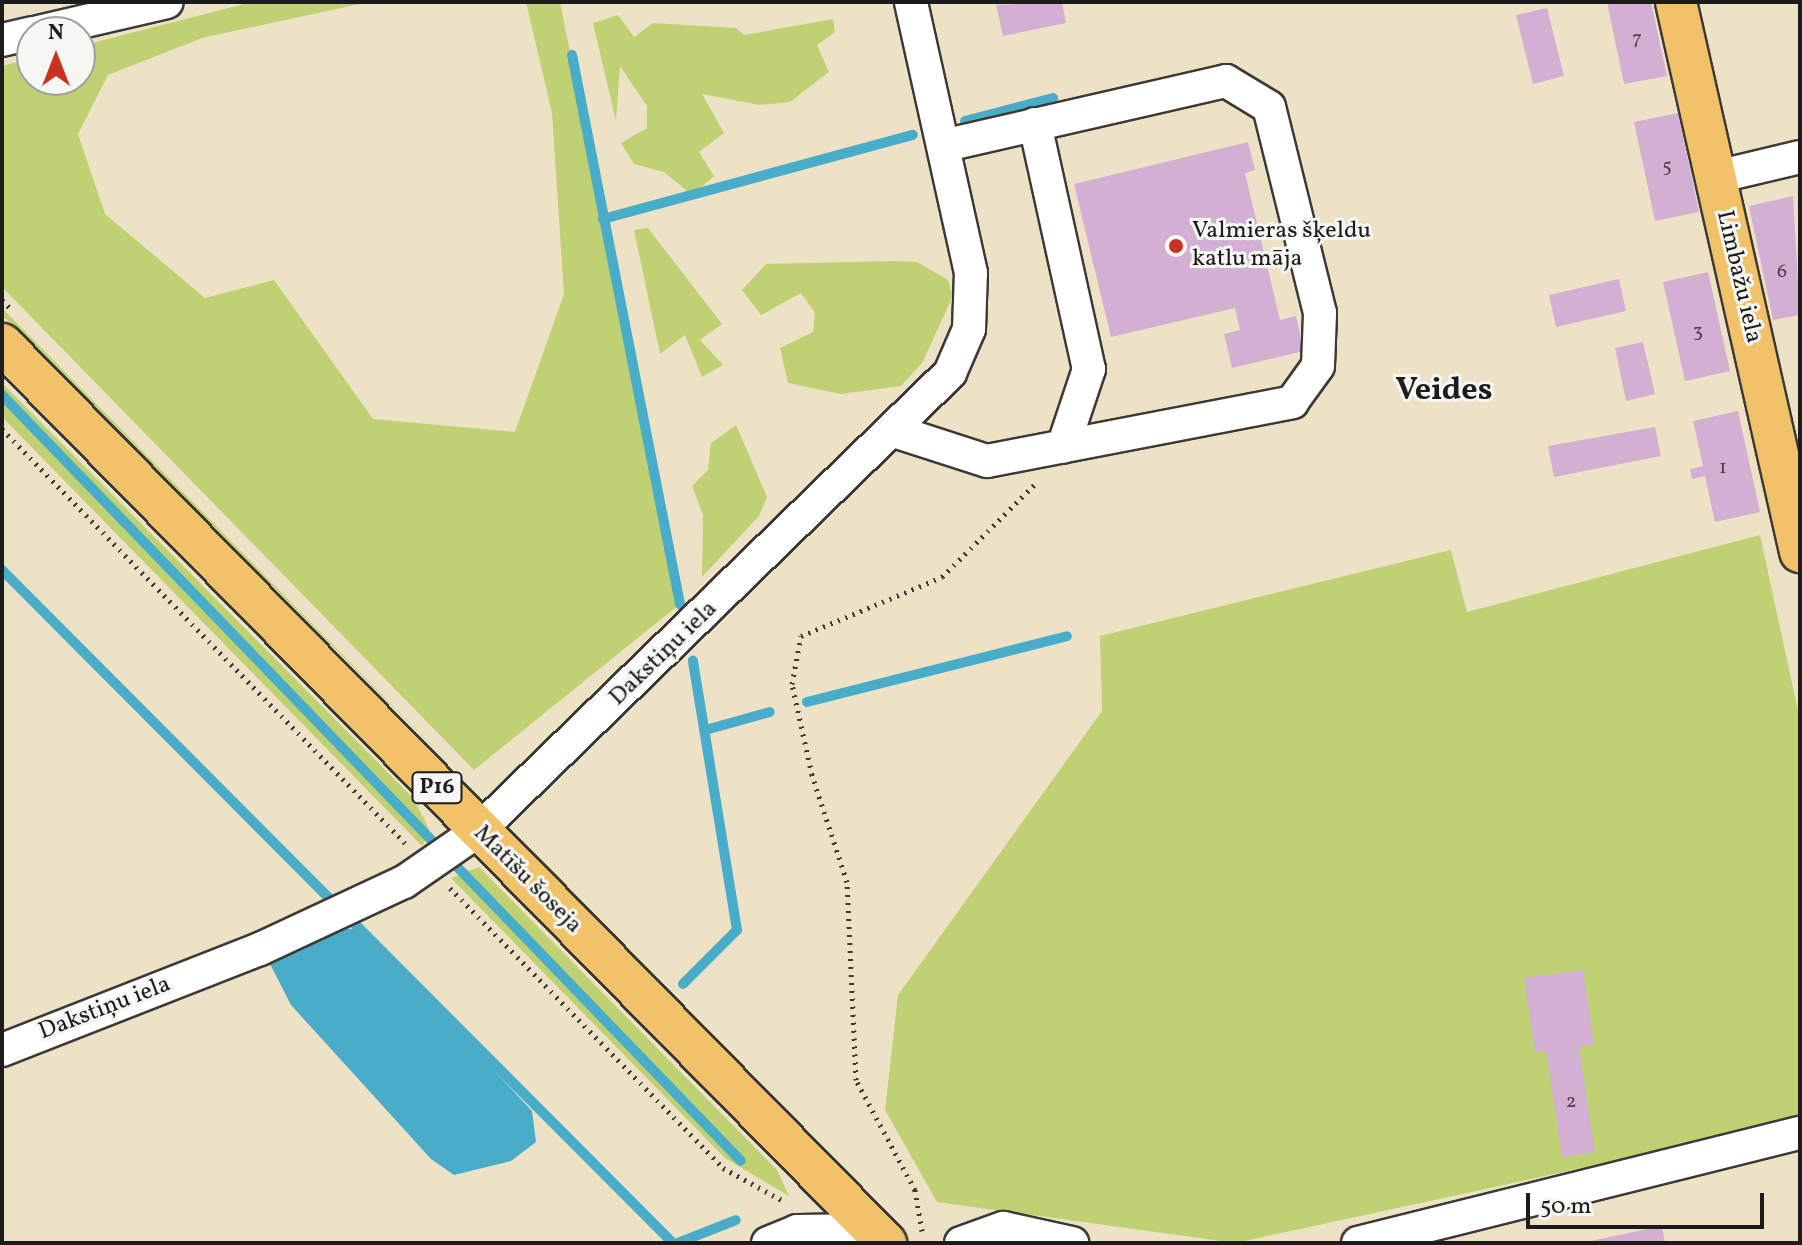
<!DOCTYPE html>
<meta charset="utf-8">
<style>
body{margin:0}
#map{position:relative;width:1802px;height:1245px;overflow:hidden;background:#eee2c6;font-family:Vollkorn,serif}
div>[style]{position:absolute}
.green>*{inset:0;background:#c0d174}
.water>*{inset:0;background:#49acc8}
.stream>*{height:10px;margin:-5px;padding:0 5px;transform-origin:5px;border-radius:5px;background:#49acc8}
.building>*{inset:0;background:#d3b0d3}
.path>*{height:5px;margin-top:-2.5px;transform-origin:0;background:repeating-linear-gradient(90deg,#3c3a36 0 2px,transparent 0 8px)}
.roads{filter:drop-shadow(2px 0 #3c3a36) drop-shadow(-2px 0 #3c3a36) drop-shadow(0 2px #3c3a36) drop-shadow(0 -2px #3c3a36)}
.minor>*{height:32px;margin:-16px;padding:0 16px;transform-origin:16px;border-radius:16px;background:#fff}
.major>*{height:40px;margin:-20px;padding:0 20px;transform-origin:20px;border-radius:20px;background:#f2c26a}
.dots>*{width:22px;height:22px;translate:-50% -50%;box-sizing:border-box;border:4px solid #f6f6f2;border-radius:50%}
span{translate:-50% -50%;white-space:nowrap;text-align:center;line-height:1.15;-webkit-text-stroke:6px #f6f6f2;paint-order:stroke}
.number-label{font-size:20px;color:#4a414a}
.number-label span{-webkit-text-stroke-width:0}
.shield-label span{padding:2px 6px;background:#f6f6f2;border:2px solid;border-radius:6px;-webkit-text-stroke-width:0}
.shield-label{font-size:22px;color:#1c1c1c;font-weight:700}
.poi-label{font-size:24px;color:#1c1c1c}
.left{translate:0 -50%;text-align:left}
.street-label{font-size:24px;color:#1c1c1c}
.district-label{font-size:32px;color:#1c1c1c;font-weight:700}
.frame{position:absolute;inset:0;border:4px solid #1c1c1c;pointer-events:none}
.north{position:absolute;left:16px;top:16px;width:80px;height:80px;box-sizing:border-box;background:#f6f6f2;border:2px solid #9f9f9c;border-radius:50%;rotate:0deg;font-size:22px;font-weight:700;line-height:32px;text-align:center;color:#1c1c1c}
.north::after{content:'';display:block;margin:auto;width:28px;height:36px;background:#c8321e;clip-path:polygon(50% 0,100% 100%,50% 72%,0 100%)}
.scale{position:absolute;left:1526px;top:1193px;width:238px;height:36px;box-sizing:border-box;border:4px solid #1c1c1c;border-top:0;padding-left:10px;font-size:24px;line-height:28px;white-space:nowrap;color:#1c1c1c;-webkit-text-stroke:6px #f6f6f2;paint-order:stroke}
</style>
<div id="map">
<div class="green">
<i style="clip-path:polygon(252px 2px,369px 2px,202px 38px,108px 75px,78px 134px,105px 214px,205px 298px,274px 280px,373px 419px,515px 432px,564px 294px,552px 113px,526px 2px,560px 2px,680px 604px,474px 770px,2px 287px,2px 66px,32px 58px,32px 80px,80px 80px,80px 46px)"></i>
<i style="clip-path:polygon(618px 15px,634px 37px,653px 23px,736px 28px,744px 35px,833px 19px,835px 32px,817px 45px,829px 72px,790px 102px,760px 105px,702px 94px,724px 133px,699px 152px,714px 176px,692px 195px,664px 172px,634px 164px,621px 143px,647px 128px,647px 106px,620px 66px,616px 121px,593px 23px)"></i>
<i style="clip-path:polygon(648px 228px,722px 324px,700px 340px,723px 365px,702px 377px,685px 335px,660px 354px,634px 230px)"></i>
<i style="clip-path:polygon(893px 261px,917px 262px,948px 280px,953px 296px,922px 363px,901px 386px,841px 394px,788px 383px,780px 348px,813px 332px,815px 313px,801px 293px,761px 315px,742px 290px,766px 264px)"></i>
<i style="clip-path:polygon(2px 308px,454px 768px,2px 315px)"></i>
<i style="clip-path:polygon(2px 383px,414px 799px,430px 831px,422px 846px,2px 417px)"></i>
<i style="clip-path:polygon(736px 425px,767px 497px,759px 516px,702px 577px,703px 515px,692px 486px,708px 470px,711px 443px)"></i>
<i style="clip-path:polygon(1760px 535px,1800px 720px,1800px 1121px,1235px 1243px,937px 1202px,885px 1110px,898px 995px,1102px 711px,1100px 636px,1451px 550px,1467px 612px)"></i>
<i style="clip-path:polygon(520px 837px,889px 1215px,885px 1219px)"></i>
<i style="clip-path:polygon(479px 867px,777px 1170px,789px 1196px,725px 1158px,451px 878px)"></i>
</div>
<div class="water">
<i style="clip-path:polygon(312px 928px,362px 929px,532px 1111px,536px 1142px,511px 1161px,454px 1175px,431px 1159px,291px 1005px,269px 962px)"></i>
</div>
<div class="stream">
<i style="left:572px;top:55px;width:560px;rotate:78.87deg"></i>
<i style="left:965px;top:121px;width:91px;rotate:-14.6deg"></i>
<i style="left:603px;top:219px;width:321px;rotate:-15.2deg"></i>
<i style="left:2px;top:395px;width:1064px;rotate:46.03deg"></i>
<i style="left:2px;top:570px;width:950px;rotate:45.09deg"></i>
<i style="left:807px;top:702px;width:268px;rotate:-14.2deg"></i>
<i style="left:709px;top:729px;width:63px;rotate:-15.6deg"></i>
<i style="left:683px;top:984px;width:76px;rotate:-45deg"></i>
<i style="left:737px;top:930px;width:273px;rotate:-99.3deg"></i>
<i style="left:678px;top:1243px;width:62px;rotate:-21.6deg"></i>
</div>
<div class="building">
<i style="clip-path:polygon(1062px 2px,1066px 23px,1003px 36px,996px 5px)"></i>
<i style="clip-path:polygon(1607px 2px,1651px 2px,1667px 76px,1624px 84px)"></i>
<i style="clip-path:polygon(1547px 8px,1564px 76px,1533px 84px,1516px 15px)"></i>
<i style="clip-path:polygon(1678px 113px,1699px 212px,1655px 221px,1634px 122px)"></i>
<i style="clip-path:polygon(1248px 142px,1255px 170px,1245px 173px,1280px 320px,1296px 316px,1304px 351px,1232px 368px,1224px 334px,1240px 330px,1235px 308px,1111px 337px,1074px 184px)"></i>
<i style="clip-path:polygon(1793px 196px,1800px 315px,1773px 320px,1749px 206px)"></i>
<i style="clip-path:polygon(1708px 272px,1730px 371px,1685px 381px,1663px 282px)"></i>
<i style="clip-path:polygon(1619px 279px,1626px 311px,1556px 327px,1549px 295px)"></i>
<i style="clip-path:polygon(1643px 342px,1655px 394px,1626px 401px,1615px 348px)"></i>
<i style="clip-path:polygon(1738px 411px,1760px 512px,1715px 522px,1705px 476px,1692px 479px,1690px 469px,1703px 466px,1693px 421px)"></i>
<i style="clip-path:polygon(1655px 427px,1661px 456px,1554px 477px,1548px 446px)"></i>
<i style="clip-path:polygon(1583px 970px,1594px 1044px,1579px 1047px,1595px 1152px,1562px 1157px,1546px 1051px,1535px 1053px,1524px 978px)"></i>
<i style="clip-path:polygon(1662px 1226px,1665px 1243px,1586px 1243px,1586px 1242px)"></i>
</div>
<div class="path">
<i style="left:2px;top:300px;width:14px;rotate:45deg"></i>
<i style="left:2px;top:429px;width:579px;rotate:45.77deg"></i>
<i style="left:450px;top:888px;width:391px;rotate:45.7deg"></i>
<i style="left:723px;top:1168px;width:71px;rotate:28.7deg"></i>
<i style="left:922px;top:1231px;width:42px;rotate:-99.7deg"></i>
<i style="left:915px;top:1190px;width:125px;rotate:-118.2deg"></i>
<i style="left:856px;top:1080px;width:198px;rotate:-92.6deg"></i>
<i style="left:847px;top:882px;width:113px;rotate:-108.1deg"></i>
<i style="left:812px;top:775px;width:93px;rotate:-102.4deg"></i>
<i style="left:792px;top:684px;width:49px;rotate:-79.4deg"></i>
<i style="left:801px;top:636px;width:153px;rotate:-22.7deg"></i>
<i style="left:942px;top:577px;width:133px;rotate:-45deg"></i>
</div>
<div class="roads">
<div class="minor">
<i style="left:38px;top:32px;width:132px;rotate:-13.1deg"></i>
<i style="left:2px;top:40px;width:31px;rotate:-13deg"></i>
<i style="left:1035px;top:124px;width:251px;rotate:77.6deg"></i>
<i style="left:1089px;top:369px;width:82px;rotate:108.4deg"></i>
<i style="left:1716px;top:177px;width:86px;rotate:-13.4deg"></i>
<i style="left:894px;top:431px;width:98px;rotate:17.9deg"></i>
<i style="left:987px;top:461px;width:311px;rotate:-10.9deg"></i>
<i style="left:1292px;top:402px;width:44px;rotate:-54.2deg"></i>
<i style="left:1318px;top:366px;width:53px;rotate:-87.8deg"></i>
<i style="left:1320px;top:313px;width:212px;rotate:-103.9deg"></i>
<i style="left:1269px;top:107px;width:50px;rotate:-148.8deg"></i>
<i style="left:1226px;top:81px;width:290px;rotate:167.1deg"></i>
<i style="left:2px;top:1050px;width:277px;rotate:-21.4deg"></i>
<i style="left:260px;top:949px;width:159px;rotate:-25deg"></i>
<i style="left:404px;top:882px;width:90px;rotate:-34.6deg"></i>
<i style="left:478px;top:831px;width:658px;rotate:-44.14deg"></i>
<i style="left:950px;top:373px;width:48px;rotate:-66.6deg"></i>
<i style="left:969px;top:329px;width:56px;rotate:-88deg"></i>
<i style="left:971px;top:273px;width:278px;rotate:-102.5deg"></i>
<i style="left:768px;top:1243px;width:31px;rotate:-22deg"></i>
<i style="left:797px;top:1231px;width:76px;rotate:-0.8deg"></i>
<i style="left:961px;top:1243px;width:45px;rotate:-19.7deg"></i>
<i style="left:1003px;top:1228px;width:71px;rotate:12.3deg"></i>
<i style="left:1358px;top:1243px;width:455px;rotate:-14deg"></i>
</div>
<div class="major">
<i style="left:1676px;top:2px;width:564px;rotate:77.29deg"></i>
<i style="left:2px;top:344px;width:1261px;rotate:45.48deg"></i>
</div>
</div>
<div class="dots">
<i style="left:1176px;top:246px;background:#c8321e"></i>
</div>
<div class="number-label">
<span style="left:1637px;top:39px">7</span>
<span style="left:1667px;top:167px">5</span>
<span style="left:1782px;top:272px">6</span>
<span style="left:1698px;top:332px">3</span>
<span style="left:1723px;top:468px">1</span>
<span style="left:1571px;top:1102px">2</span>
</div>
<div class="shield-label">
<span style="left:437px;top:788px">P16</span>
</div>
<div class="poi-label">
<span class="left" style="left:1192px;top:246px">Valmieras šķeldu<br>katlu māja</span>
</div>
<div class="street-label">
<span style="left:1738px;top:277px;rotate:77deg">Limbažu iela</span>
<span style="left:664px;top:654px;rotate:-44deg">Dakstiņu iela</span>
<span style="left:527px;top:880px;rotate:45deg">Matīšu šoseja</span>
<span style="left:105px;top:1009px;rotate:-21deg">Dakstiņu iela</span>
</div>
<div class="district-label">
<span style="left:1444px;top:391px">Veides</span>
</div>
<div class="frame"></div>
<div class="north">N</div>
<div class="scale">50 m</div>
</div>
